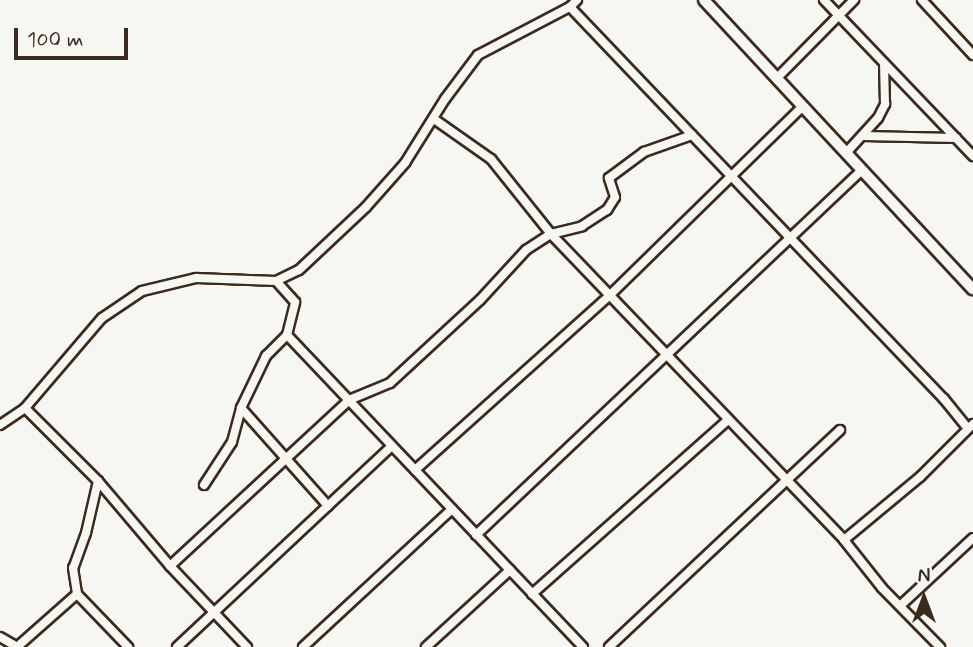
<!DOCTYPE html>
<style>
body{margin:0}
#map{position:relative;width:973px;height:647px;overflow:hidden;background:#f6f6f2;font-family:Mynerve,sans-serif}
div>[style]{position:absolute}
.roads{filter:drop-shadow(2px 0 #3b2a1e) drop-shadow(-2px 0 #3b2a1e) drop-shadow(0 2px #3b2a1e) drop-shadow(0 -2px #3b2a1e)}
.minor>*{height:8px;margin:-4px;padding:0 4px;transform-origin:4px;border-radius:4px;background:#f6f6f2}
.tertiary>*{height:10px;margin:-5px;padding:0 5px;transform-origin:5px;border-radius:5px;background:#f6f6f2}
span{translate:-50% -50%;white-space:nowrap;text-align:center;line-height:1.15;-webkit-text-stroke:5px #f6f6f2;paint-order:stroke}
.north{position:absolute;left:889px;top:563px;width:70px;height:70px;-webkit-text-stroke:5px #f6f6f2;paint-order:stroke;rotate:0deg;font-size:19px;font-weight:700;line-height:28px;text-align:center;color:#3b2a1e}
.north::after{content:'';display:block;margin:auto;width:24px;height:32px;background:#3b2a1e;clip-path:polygon(50% 0,100% 100%,50% 72%,0 100%)}
.scale{position:absolute;left:14px;top:28px;width:114px;height:32px;box-sizing:border-box;border:4px solid #3b2a1e;border-top:0;padding-left:9px;font-size:21px;line-height:24px;white-space:nowrap;color:#3b2a1e;-webkit-text-stroke:5px #f6f6f2;paint-order:stroke}
</style>
<div id="map">
<div class="roads">
<div class="minor">
<i style="left:824px;top:0;width:216px;rotate:46.3deg"></i>
<i style="left:922px;top:0;width:75px;rotate:47.2deg"></i>
<i style="left:570px;top:7px;width:542px;rotate:46.35deg"></i>
<i style="left:944px;top:399px;width:38px;rotate:51deg"></i>
<i style="left:777px;top:78px;width:110px;rotate:-45.4deg"></i>
<i style="left:434px;top:119px;width:70px;rotate:35.1deg"></i>
<i style="left:491px;top:159px;width:96px;rotate:51.3deg"></i>
<i style="left:551px;top:234px;width:424px;rotate:46.2deg"></i>
<i style="left:844px;top:540px;width:61px;rotate:51.6deg"></i>
<i style="left:882px;top:588px;width:83px;rotate:45.5deg"></i>
<i style="left:864px;top:136px;width:92px;rotate:1.2deg"></i>
<i style="left:846px;top:153px;width:47px;rotate:-47.6deg"></i>
<i style="left:878px;top:118px;width:16px;rotate:-63deg"></i>
<i style="left:885px;top:104px;width:40px;rotate:-91.4deg"></i>
<i style="left:287px;top:335px;width:430px;rotate:46.5deg"></i>
<i style="left:25px;top:408px;width:103px;rotate:45deg"></i>
<i style="left:98px;top:481px;width:111px;rotate:49.7deg"></i>
<i style="left:170px;top:566px;width:112px;rotate:46.5deg"></i>
<i style="left:241px;top:408px;width:131px;rotate:48.4deg"></i>
<i style="left:0;top:425px;width:30px;rotate:-34deg"></i>
<i style="left:25px;top:408px;width:118px;rotate:-49.5deg"></i>
<i style="left:102px;top:318px;width:48px;rotate:-34deg"></i>
<i style="left:142px;top:291px;width:56px;rotate:-13.5deg"></i>
<i style="left:196px;top:278px;width:80px;rotate:2.1deg"></i>
<i style="left:276px;top:281px;width:25px;rotate:-26deg"></i>
<i style="left:299px;top:270px;width:92px;rotate:-43.2deg"></i>
<i style="left:366px;top:207px;width:59px;rotate:-48.4deg"></i>
<i style="left:405px;top:163px;width:75px;rotate:-58deg"></i>
<i style="left:445px;top:99px;width:55px;rotate:-53.1deg"></i>
<i style="left:478px;top:55px;width:104px;rotate:-27.6deg"></i>
<i style="left:570px;top:7px;width:10px;rotate:-45deg"></i>
<i style="left:415px;top:470px;width:263px;rotate:-41.9deg"></i>
<i style="left:611px;top:294px;width:269px;rotate:-44.4deg"></i>
<i style="left:98px;top:481px;width:53px;rotate:103deg"></i>
<i style="left:86px;top:533px;width:37px;rotate:110deg"></i>
<i style="left:73px;top:568px;width:26px;rotate:81deg"></i>
<i style="left:77px;top:594px;width:74px;rotate:46.1deg"></i>
<i style="left:204px;top:485px;width:51px;rotate:-56.9deg"></i>
<i style="left:232px;top:442px;width:35px;rotate:-75deg"></i>
<i style="left:241px;top:408px;width:58px;rotate:-64.3deg"></i>
<i style="left:266px;top:356px;width:30px;rotate:-45deg"></i>
<i style="left:287px;top:335px;width:34px;rotate:-76deg"></i>
<i style="left:295px;top:302px;width:28px;rotate:-132deg"></i>
<i style="left:476px;top:535px;width:531px;rotate:-43.4deg"></i>
<i style="left:844px;top:540px;width:99px;rotate:-39.7deg"></i>
<i style="left:920px;top:477px;width:75px;rotate:-45deg"></i>
<i style="left:170px;top:566px;width:244px;rotate:-42.8deg"></i>
<i style="left:349px;top:400px;width:44px;rotate:-22.5deg"></i>
<i style="left:390px;top:383px;width:122px;rotate:-42.7deg"></i>
<i style="left:480px;top:300px;width:68px;rotate:-47.4deg"></i>
<i style="left:526px;top:250px;width:30px;rotate:-33deg"></i>
<i style="left:551px;top:234px;width:32px;rotate:-14deg"></i>
<i style="left:582px;top:226px;width:30px;rotate:-33deg"></i>
<i style="left:607px;top:210px;width:15px;rotate:-58deg"></i>
<i style="left:615px;top:197px;width:20px;rotate:-108deg"></i>
<i style="left:609px;top:178px;width:44px;rotate:-36.6deg"></i>
<i style="left:644px;top:152px;width:51px;rotate:-19.5deg"></i>
<i style="left:532px;top:594px;width:262px;rotate:-41.6deg"></i>
<i style="left:901px;top:605px;width:98px;rotate:-42.9deg"></i>
<i style="left:0;top:637px;width:20px;rotate:30deg"></i>
<i style="left:17px;top:647px;width:80px;rotate:-41.5deg"></i>
<i style="left:177px;top:647px;width:294px;rotate:-43.1deg"></i>
<i style="left:303px;top:647px;width:203px;rotate:-42.8deg"></i>
<i style="left:426px;top:647px;width:114px;rotate:-42.5deg"></i>
<i style="left:609px;top:647px;width:317px;rotate:-43.2deg"></i>
</div>
<div class="tertiary">
<i style="left:704px;top:0;width:395px;rotate:47.1deg"></i>
</div>
</div>
<div class="north">N</div>
<div class="scale">100 m</div>
</div>
